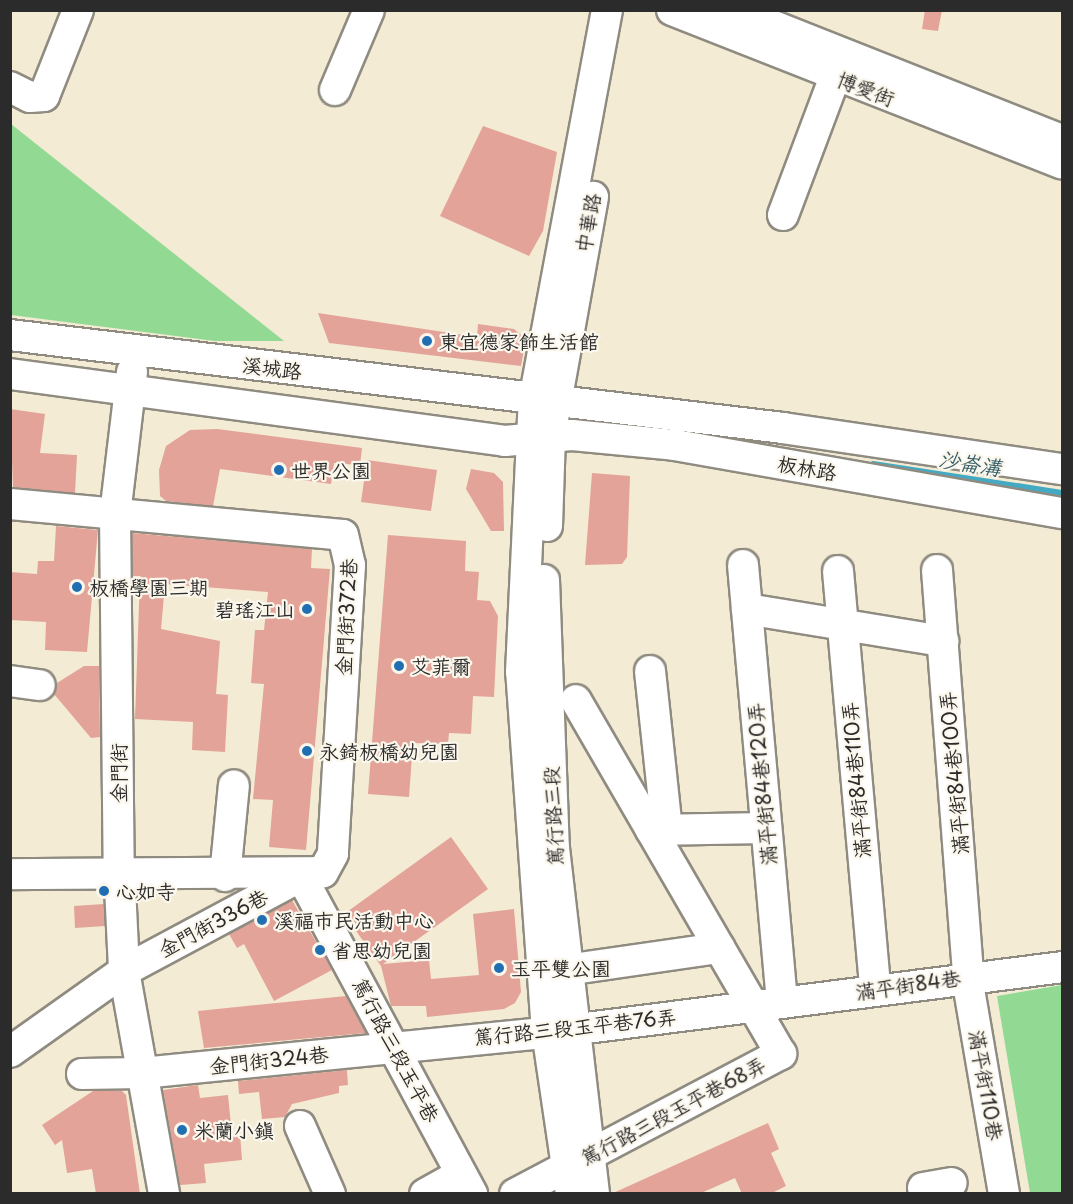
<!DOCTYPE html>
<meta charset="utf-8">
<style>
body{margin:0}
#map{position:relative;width:1073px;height:1204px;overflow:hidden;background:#f3ebd4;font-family:"Playpen Sans","LXGW WenKai TC",sans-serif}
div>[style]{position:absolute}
.green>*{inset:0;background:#92d993}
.stream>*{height:6px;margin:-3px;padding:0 3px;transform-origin:3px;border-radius:3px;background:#44aac4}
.building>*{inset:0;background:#e3a399}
.roads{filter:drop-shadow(2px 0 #8f8b80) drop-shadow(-2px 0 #8f8b80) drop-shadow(0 2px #8f8b80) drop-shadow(0 -2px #8f8b80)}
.minor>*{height:30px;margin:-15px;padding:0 15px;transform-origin:15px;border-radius:15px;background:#fff}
.dots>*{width:16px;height:16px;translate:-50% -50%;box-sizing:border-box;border:3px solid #fbf7ec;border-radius:50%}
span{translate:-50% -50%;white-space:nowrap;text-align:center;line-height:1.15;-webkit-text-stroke:4.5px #fbf7ec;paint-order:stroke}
.street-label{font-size:20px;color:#2b2b2b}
.poi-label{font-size:20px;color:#2b2b2b}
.left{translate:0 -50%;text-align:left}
.right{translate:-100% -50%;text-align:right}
.water-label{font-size:21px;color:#355e68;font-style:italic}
.frame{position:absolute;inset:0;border:12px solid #2b2b2b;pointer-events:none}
</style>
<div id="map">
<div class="green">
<i style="clip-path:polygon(11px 124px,284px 341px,215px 341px,11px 315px)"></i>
<i style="clip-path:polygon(1062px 985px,1062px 1193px,1030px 1193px,997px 996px)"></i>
</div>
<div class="stream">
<i style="left:873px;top:464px;width:191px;rotate:8.7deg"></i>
</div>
<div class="building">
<i style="clip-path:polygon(925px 10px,942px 10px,938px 31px,922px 29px)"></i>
<i style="clip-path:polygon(483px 126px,557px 152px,543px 231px,529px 256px,440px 216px)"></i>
<i style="clip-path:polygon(318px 313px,477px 337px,478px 324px,514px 329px,526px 339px,521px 366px,329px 343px)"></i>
<i style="clip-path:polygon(10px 409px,45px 414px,40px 453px,77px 455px,75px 493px,13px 487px)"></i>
<i style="clip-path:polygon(217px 429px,362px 448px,360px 465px,334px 463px,331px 484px,220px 469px,213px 506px,166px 501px,160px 496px,159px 470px,166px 446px,190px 430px)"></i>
<i style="clip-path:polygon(367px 460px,437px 470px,431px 511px,361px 502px)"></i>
<i style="clip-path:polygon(471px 469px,494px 473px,503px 482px,504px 531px,491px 531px,466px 489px)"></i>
<i style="clip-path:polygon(592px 473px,630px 476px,627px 557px,622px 564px,585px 565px)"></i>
<i style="clip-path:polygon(56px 526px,98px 530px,87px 652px,45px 650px,46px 622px,10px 620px,10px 572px,37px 574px,38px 561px,54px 561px)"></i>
<i style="clip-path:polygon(132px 533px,312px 549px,311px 568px,330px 569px,306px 850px,269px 847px,273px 800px,253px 799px,264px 684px,251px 683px,255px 630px,264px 630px,268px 592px,165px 584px,161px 629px,220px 641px,216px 694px,228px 695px,225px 752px,192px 750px,193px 722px,135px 719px,140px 576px,133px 576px)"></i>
<i style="clip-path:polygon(388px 535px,466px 541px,465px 571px,479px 572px,477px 600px,490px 601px,498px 616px,494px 697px,473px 696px,471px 734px,449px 733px,448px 744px,413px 743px,409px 797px,368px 794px)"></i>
<i style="clip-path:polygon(84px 666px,99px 666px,100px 737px,91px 738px,54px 694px,57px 683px)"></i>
<i style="clip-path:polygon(451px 837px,488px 889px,383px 964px,429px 960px,431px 979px,479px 975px,473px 914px,514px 909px,521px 992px,515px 1003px,504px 1009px,427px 1017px,426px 1006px,391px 1006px,381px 966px,344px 914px)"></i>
<i style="clip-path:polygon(292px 900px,332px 970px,274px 1001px,244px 944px,237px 948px,229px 934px)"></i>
<i style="clip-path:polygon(104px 904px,105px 926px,75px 928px,74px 906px)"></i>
<i style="clip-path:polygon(346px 996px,366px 1033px,204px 1048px,198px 1011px)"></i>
<i style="clip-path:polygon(347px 1070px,348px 1085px,339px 1086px,339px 1093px,292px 1104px,285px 1117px,262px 1119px,259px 1092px,239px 1094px,238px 1081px)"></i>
<i style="clip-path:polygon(198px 1085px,200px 1098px,228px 1095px,232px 1135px,240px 1134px,242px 1160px,204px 1164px,206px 1183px,180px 1185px,163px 1090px)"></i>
<i style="clip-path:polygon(93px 1091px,122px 1091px,126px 1095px,140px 1194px,96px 1194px,92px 1169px,67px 1173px,62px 1140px,55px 1145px,42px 1125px)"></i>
<i style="clip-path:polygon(768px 1123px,779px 1149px,771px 1153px,786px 1186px,770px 1194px,742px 1194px,735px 1178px,699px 1194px,611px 1194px)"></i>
</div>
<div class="roads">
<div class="minor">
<i style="left:672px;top:10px;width:419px;rotate:21.5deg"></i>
<i style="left:733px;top:10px;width:354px;rotate:21.6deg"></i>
<i style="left:10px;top:87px;width:22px;rotate:27deg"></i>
<i style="left:30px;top:97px;width:14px;rotate:-4deg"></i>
<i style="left:44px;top:96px;width:92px;rotate:-68.4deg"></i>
<i style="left:335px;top:90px;width:87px;rotate:-67deg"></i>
<i style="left:783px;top:215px;width:147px;rotate:-69.4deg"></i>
<i style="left:10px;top:335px;width:779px;rotate:6.86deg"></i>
<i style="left:783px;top:428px;width:282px;rotate:8.4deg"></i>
<i style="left:132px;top:372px;width:143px;rotate:96.8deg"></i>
<i style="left:115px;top:514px;width:353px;rotate:89.4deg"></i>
<i style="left:119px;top:867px;width:104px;rotate:87.2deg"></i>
<i style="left:124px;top:971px;width:227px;rotate:79.8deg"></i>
<i style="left:10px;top:374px;width:500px;rotate:7.7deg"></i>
<i style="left:505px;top:441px;width:67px;rotate:-5.1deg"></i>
<i style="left:572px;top:435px;width:103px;rotate:5.5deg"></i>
<i style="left:675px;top:445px;width:393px;rotate:10deg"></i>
<i style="left:10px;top:504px;width:334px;rotate:5.3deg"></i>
<i style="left:343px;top:535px;width:31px;rotate:77deg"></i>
<i style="left:350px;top:565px;width:289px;rotate:93.4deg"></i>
<i style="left:333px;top:854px;width:21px;rotate:119deg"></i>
<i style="left:323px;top:872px;width:313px;rotate:179.6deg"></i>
<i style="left:547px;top:526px;width:90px;rotate:-88.1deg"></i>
<i style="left:550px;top:436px;width:243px;rotate:-79.8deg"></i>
<i style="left:743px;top:565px;width:439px;rotate:84.9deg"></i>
<i style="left:937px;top:570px;width:420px;rotate:85.6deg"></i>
<i style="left:969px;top:989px;width:208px;rotate:80.3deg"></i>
<i style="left:838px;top:571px;width:420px;rotate:84.9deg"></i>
<i style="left:544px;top:580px;width:268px;rotate:87.9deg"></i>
<i style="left:554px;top:848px;width:348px;rotate:83.4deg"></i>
<i style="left:747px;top:609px;width:199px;rotate:9.3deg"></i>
<i style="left:650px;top:671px;width:160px;rotate:83.9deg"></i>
<i style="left:10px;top:681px;width:30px;rotate:8deg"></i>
<i style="left:651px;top:830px;width:115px;rotate:-1deg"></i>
<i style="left:225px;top:876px;width:91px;rotate:-84.4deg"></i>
<i style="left:566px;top:970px;width:155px;rotate:-8.2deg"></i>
<i style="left:10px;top:1052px;width:140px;rotate:-35.4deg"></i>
<i style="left:124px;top:971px;width:201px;rotate:-28.2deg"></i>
<i style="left:301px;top:876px;width:361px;rotate:61.7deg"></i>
<i style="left:82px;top:1074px;width:60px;rotate:-1deg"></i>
<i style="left:142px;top:1073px;width:431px;rotate:-5.7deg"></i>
<i style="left:571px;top:1030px;width:495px;rotate:-7.3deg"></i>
<i style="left:300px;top:1126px;width:74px;rotate:66.2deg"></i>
<i style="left:923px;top:1188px;width:29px;rotate:-10deg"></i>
<i style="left:425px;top:1194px;width:41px;rotate:-29.1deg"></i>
<i style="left:515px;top:1194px;width:301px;rotate:-27.8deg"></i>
<i style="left:781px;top:1054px;width:409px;rotate:-120.1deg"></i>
<i style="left:571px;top:1194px;width:164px;rotate:-98.4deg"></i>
<i style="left:547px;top:1032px;width:361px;rotate:-94.1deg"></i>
<i style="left:521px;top:672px;width:272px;rotate:-87.3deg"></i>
<i style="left:534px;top:400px;width:397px;rotate:-79.4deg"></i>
</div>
</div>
<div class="dots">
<i style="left:427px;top:341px;background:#1f6fb2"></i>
<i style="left:279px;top:470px;background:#1f6fb2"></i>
<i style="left:77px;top:587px;background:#1f6fb2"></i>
<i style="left:307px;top:609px;background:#1f6fb2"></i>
<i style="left:399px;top:666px;background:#1f6fb2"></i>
<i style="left:307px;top:751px;background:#1f6fb2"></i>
<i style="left:104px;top:891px;background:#1f6fb2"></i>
<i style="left:262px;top:920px;background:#1f6fb2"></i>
<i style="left:320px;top:950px;background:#1f6fb2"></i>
<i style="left:499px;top:968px;background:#1f6fb2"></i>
<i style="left:182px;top:1130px;background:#1f6fb2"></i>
</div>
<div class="street-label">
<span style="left:866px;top:89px;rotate:21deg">博愛街</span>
<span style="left:588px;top:223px;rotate:-80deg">中華路</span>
<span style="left:272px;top:368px;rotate:7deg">溪城路</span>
<span style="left:807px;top:468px;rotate:10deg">板林路</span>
<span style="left:346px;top:617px;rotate:-87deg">金門街372巷</span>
<span style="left:118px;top:773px;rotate:-90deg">金門街</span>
<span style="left:954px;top:773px;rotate:-95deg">滿平街84巷100弄</span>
<span style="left:856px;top:780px;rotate:-95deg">滿平街84巷110弄</span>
<span style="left:762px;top:784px;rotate:-95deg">滿平街84巷120弄</span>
<span style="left:553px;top:816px;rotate:-93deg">篤行路三段</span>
<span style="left:213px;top:923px;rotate:-28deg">金門街336巷</span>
<span style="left:908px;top:985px;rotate:-8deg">滿平街84巷</span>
<span style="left:575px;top:1027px;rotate:-6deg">篤行路三段玉平巷76弄</span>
<span style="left:396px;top:1050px;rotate:62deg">篤行路三段玉平巷</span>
<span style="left:269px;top:1060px;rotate:-6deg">金門街324巷</span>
<span style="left:986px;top:1085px;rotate:80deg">滿平街110巷</span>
<span style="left:673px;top:1111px;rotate:-28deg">篤行路三段玉平巷68弄</span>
</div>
<div class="poi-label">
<span class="left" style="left:439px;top:341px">東宜德家飾生活館</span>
<span class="left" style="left:291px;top:470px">世界公園</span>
<span class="left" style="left:89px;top:587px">板橋學園三期</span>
<span class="right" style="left:295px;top:609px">碧瑤江山</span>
<span class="left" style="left:411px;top:666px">艾菲爾</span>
<span class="left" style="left:319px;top:751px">永錡板橋幼兒園</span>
<span class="left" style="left:116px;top:891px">心如寺</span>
<span class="left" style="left:274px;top:920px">溪福市民活動中心</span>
<span class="left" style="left:332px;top:950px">省思幼兒園</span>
<span class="left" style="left:511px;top:968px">玉平雙公園</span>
<span class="left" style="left:194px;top:1130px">米蘭小鎮</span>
</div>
<div class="water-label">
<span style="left:970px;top:462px;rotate:9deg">沙崙溝</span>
</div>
<div class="frame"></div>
</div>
